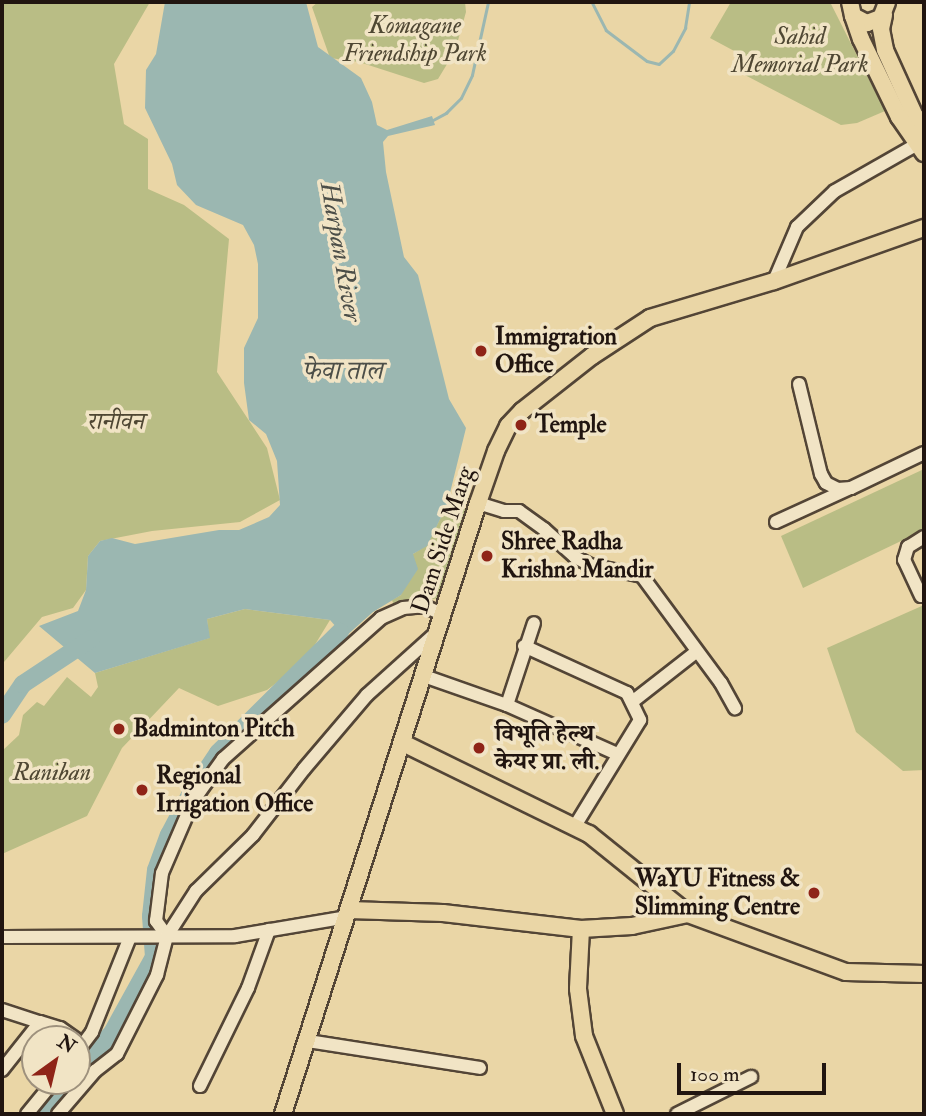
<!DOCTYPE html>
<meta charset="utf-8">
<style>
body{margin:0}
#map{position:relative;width:926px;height:1116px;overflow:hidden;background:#ead6a6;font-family:"IM FELL Double Pica","Noto Serif Devanagari",serif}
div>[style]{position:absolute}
.green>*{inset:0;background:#b9bd85}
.water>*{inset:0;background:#9bb7b1}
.stream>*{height:2.5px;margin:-1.25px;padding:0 1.25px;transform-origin:1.25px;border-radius:1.25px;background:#9bb7b1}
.river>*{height:18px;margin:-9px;padding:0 9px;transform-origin:9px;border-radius:9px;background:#9bb7b1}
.roads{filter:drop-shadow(2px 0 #534536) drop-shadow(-2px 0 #534536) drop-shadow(0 2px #534536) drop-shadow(0 -2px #534536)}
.minor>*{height:12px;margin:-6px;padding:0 6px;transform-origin:6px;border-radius:6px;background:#f1e4c5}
.major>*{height:16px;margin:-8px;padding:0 8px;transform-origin:8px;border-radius:8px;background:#ead6a6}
.dots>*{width:19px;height:19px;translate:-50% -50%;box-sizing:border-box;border:4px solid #f1e4c5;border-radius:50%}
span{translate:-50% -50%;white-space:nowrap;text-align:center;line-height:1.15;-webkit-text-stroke:7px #f1e4c5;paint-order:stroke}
.park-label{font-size:24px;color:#4f4733;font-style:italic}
.poi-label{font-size:24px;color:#211510;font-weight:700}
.left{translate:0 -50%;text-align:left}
.right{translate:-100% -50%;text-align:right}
.street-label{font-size:24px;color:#211510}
.water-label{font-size:26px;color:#4c4e48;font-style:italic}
.frame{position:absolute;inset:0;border:4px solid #211510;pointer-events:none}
.north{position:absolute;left:21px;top:1025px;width:70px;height:70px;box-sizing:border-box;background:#f1e4c5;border:2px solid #9e917d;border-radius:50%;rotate:34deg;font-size:19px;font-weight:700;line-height:28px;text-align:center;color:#211510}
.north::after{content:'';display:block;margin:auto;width:24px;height:32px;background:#8f2418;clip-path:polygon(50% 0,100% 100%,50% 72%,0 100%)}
.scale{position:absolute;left:677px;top:1063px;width:149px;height:32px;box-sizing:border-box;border:4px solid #211510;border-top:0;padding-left:9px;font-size:21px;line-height:24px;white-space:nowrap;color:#211510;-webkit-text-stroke:5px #f1e4c5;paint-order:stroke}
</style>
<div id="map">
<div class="green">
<i style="clip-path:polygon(2px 2px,150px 2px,114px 64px,124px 124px,148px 139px,148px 189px,184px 205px,229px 239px,217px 372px,267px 448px,280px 500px,240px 522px,152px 531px,100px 541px,88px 556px,86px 590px,73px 608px,42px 617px,4px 662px,2px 678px)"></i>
<i style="clip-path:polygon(318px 2px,465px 2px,466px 12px,455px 51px,438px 79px,424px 83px,359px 62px,330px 58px,312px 7px)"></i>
<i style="clip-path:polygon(731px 2px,830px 2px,885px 111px,857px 123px,841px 125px,743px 74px,751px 60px,710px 38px)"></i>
<i style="clip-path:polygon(924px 469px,924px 530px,803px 588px,781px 536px)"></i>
<i style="clip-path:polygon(447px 505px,467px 509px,438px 598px,395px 608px,392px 600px,401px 595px,413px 554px,427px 545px)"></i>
<i style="clip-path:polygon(924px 605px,924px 770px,903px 771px,856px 732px,827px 648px)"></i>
<i style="clip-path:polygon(245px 609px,330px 620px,305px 661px,267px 690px,218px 706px,179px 688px,122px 748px,87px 816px,2px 854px,2px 751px,19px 735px,23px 715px,37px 702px,44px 706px,67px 677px,91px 697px,98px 687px,95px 673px,209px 638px,207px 619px)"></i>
</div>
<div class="water">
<i style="clip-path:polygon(165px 2px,306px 2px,318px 47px,361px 78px,372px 102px,377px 125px,387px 130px,432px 116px,435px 125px,388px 136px,383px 142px,386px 172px,404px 257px,418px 275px,449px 399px,466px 428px,447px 505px,427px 546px,413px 554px,418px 569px,401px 595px,373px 612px,345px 637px,330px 620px,245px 609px,207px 619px,210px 638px,95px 673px,39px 626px,78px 611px,86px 590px,88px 556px,100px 541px,112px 538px,135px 544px,219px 530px,239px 530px,269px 517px,280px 505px,277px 461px,266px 434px,249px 420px,244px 383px,244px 348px,258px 318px,258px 264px,254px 245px,243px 225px,196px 205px,177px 185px,172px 164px,145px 108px,146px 70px,156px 54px)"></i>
</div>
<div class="stream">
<i style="left:592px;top:2px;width:31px;rotate:63deg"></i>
<i style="left:606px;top:30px;width:51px;rotate:37.1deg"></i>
<i style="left:647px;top:61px;width:12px;rotate:14deg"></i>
<i style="left:659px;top:64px;width:19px;rotate:-43deg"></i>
<i style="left:673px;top:51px;width:26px;rotate:-62deg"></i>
<i style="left:685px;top:28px;width:26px;rotate:-81deg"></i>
<i style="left:433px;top:120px;width:15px;rotate:-28deg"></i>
<i style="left:446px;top:113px;width:21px;rotate:-45deg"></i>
<i style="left:461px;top:98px;width:25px;rotate:-64deg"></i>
<i style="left:472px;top:75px;width:75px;rotate:-77.6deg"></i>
</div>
<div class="river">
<i style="left:2px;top:715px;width:37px;rotate:-56deg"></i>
<i style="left:23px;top:684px;width:82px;rotate:-33.5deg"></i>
<i style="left:77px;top:1072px;width:52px;rotate:-48.1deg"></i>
<i style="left:112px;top:1033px;width:87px;rotate:-61.1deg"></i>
<i style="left:154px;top:957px;width:41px;rotate:-94.2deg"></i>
<i style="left:151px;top:916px;width:46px;rotate:-83.8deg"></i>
<i style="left:156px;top:870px;width:37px;rotate:-70deg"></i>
<i style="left:169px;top:835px;width:45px;rotate:-62.3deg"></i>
<i style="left:190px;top:795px;width:50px;rotate:-56.3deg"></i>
<i style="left:218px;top:753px;width:172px;rotate:-44.8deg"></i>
<i style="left:40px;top:1114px;width:44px;rotate:-48.7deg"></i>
</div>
<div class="roads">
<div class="minor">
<i style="left:774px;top:281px;width:59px;rotate:-66.9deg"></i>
<i style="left:797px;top:227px;width:52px;rotate:-43.5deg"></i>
<i style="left:835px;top:191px;width:97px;rotate:-29.7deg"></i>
<i style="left:799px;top:384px;width:93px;rotate:76.3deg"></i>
<i style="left:821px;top:474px;width:10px;rotate:61deg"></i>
<i style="left:826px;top:483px;width:13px;rotate:27deg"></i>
<i style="left:838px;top:489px;width:13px;rotate:-4deg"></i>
<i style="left:851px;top:488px;width:81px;rotate:-25.6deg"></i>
<i style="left:478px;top:503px;width:27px;rotate:17deg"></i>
<i style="left:504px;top:511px;width:15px"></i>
<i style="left:519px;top:511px;width:31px;rotate:36deg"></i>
<i style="left:544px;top:529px;width:42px;rotate:42.1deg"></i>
<i style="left:575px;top:557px;width:17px;rotate:28deg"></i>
<i style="left:590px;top:565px;width:53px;rotate:11.9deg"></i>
<i style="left:642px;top:576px;width:133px;rotate:53.6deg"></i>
<i style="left:721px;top:683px;width:29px;rotate:61deg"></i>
<i style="left:776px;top:522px;width:79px;rotate:-24.6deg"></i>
<i style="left:921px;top:596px;width:40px;rotate:-115deg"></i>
<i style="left:904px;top:560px;width:14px;rotate:-73deg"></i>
<i style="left:908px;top:547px;width:19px;rotate:-32deg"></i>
<i style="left:524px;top:646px;width:113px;rotate:24.5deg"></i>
<i style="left:627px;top:693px;width:30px;rotate:64deg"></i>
<i style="left:640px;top:720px;width:124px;rotate:121.5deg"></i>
<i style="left:424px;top:676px;width:88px;rotate:19.3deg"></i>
<i style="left:507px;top:705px;width:120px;rotate:24deg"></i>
<i style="left:632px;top:702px;width:81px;rotate:-38deg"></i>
<i style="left:507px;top:705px;width:86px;rotate:-71.8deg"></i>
<i style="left:167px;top:936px;width:19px;rotate:-126deg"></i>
<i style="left:156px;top:921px;width:48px;rotate:-82.9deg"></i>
<i style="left:162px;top:873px;width:78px;rotate:-66.7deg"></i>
<i style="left:193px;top:801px;width:52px;rotate:-54.5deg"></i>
<i style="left:223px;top:759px;width:212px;rotate:-41.7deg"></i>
<i style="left:381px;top:618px;width:24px;rotate:-24deg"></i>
<i style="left:403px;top:608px;width:21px;rotate:-5deg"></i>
<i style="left:424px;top:606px;width:22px;rotate:24deg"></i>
<i style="left:2px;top:937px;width:233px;rotate:-0.2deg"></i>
<i style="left:235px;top:936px;width:114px;rotate:-9.6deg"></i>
<i style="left:2px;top:1010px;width:40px;rotate:18deg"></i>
<i style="left:308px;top:1041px;width:174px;rotate:8.9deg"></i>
<i style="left:77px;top:1052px;width:25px;rotate:-53deg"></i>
<i style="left:92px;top:1032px;width:102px;rotate:-68.2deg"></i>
<i style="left:2px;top:1070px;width:61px;rotate:-51.6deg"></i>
<i style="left:40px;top:1022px;width:21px;rotate:17deg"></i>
<i style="left:60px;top:1028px;width:19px;rotate:35deg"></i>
<i style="left:200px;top:1086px;width:109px;rotate:-63.9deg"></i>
<i style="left:248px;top:988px;width:62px;rotate:-70.1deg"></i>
<i style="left:27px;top:1114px;width:43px;rotate:-50.7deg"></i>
<i style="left:58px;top:1114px;width:57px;rotate:-49.3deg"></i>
<i style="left:95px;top:1071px;width:28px;rotate:-38deg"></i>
<i style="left:117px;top:1054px;width:89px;rotate:-63.1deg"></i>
<i style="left:157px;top:975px;width:40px;rotate:-75.6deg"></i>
<i style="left:167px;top:936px;width:54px;rotate:-57.2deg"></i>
<i style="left:196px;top:891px;width:80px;rotate:-44.5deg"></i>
<i style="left:253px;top:835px;width:83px;rotate:-52.3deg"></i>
<i style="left:304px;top:769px;width:97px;rotate:-49.6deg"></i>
<i style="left:367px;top:695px;width:96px;rotate:-42deg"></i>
<i style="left:677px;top:1114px;width:83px;rotate:-26.6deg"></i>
</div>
<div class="major">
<i style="left:850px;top:2px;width:14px;rotate:78deg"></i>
<i style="left:853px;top:16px;width:16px;rotate:27deg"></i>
<i style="left:867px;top:23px;width:15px;rotate:-20deg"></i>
<i style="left:881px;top:18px;width:17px;rotate:-69deg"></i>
<i style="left:884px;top:15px;width:14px;rotate:102deg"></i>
<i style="left:881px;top:29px;width:21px;rotate:79deg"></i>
<i style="left:885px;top:50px;width:72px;rotate:65.6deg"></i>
<i style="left:915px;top:116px;width:25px;rotate:81deg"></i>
<i style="left:853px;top:16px;width:24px;rotate:71deg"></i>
<i style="left:861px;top:39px;width:87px;rotate:64deg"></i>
<i style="left:899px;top:117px;width:44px;rotate:55.2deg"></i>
<i style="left:403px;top:743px;width:207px;rotate:26.1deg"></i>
<i style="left:589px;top:834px;width:127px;rotate:38.9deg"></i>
<i style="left:688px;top:914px;width:168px;rotate:20.2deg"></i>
<i style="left:846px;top:972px;width:78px;rotate:1.5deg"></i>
<i style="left:349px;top:910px;width:94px;rotate:1.8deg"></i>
<i style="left:443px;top:913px;width:139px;rotate:6.6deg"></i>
<i style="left:581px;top:929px;width:51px;rotate:-3.4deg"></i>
<i style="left:632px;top:926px;width:57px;rotate:-12.1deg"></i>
<i style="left:581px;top:929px;width:60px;rotate:92.9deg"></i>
<i style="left:578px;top:989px;width:47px;rotate:82.7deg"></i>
<i style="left:584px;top:1036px;width:84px;rotate:68.3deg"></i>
<i style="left:283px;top:1114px;width:641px;rotate:-72.3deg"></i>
<i style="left:478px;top:503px;width:55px;rotate:-70.9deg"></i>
<i style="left:496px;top:451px;width:28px;rotate:-64deg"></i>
<i style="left:508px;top:426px;width:21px;rotate:-47deg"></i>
<i style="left:522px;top:411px;width:89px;rotate:-38.2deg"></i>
<i style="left:592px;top:356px;width:69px;rotate:-33.2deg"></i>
<i style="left:650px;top:318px;width:129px;rotate:-16.6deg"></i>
<i style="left:774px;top:281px;width:159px;rotate:-19.5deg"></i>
</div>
</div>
<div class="dots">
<i style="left:481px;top:351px;background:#8f2418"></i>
<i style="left:521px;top:425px;background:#8f2418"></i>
<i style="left:487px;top:556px;background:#8f2418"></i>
<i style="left:119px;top:729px;background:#8f2418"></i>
<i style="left:479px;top:748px;background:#8f2418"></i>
<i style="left:142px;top:790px;background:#8f2418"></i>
<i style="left:814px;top:893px;background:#8f2418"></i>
</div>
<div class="park-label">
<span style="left:415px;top:40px">Komagane<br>Friendship Park</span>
<span style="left:800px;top:51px">Sahid<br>Memorial Park</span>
<span style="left:115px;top:422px">रानीवन</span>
<span style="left:52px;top:773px">Raniban</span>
</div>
<div class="poi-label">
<span class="left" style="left:495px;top:351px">Immigration<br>Office</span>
<span class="left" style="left:535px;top:425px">Temple</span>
<span class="left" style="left:501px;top:556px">Shree Radha<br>Krishna Mandir</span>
<span class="left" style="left:133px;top:729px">Badminton Pitch</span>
<span class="left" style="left:495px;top:748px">विभूति हेल्थ<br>केयर प्रा. ली.</span>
<span class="left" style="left:156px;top:790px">Regional<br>Irrigation Office</span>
<span class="right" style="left:800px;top:893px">WaYU Fitness &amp;<br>Slimming Centre</span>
</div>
<div class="street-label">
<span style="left:443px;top:540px;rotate:-72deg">Dam Side Marg</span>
</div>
<div class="water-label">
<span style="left:340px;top:252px;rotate:80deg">Harpan River</span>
<span style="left:342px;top:372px">फेवा ताल</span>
</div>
<div class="frame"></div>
<div class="north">N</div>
<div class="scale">100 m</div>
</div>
